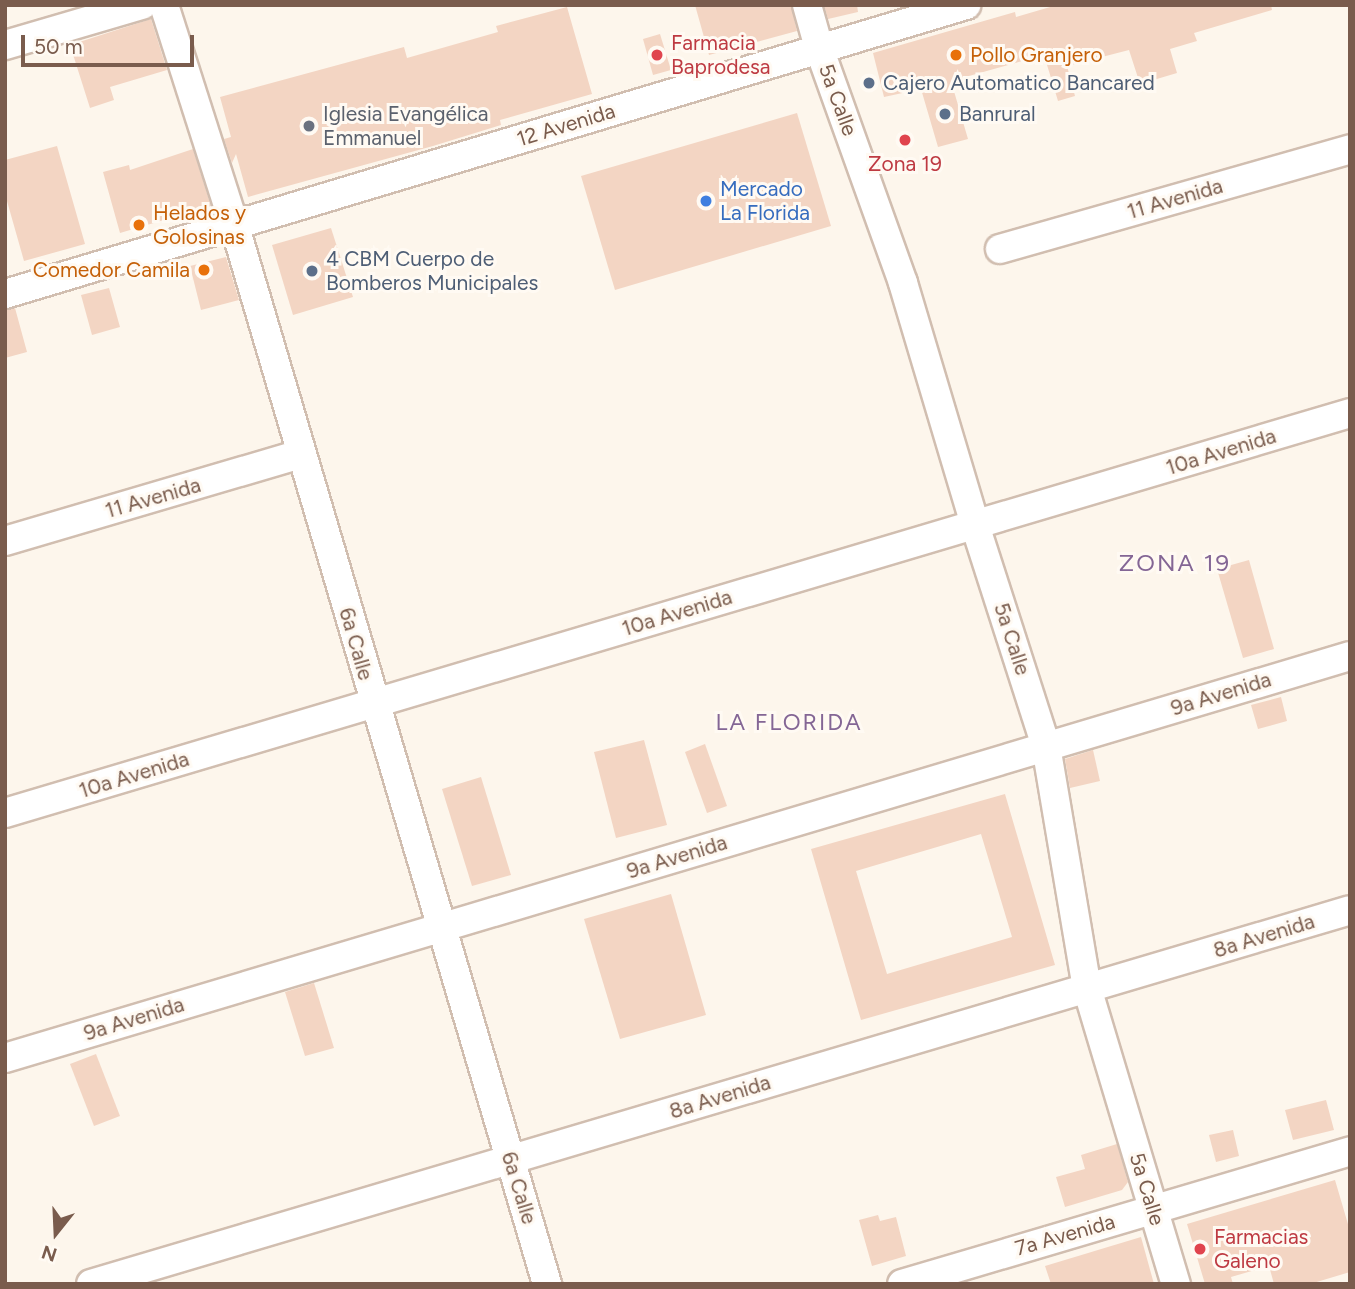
<!DOCTYPE html>
<meta charset="utf-8">
<style>
body{margin:0}
#map{position:relative;width:1355px;height:1289px;overflow:hidden;background:#fdf6ec;font-family:Figtree,sans-serif}
div>[style]{position:absolute}
.building>*{inset:0;background:#f3d5c3}
.roads{filter:drop-shadow(2px 0 #d1beb0) drop-shadow(-2px 0 #d1beb0) drop-shadow(0 2px #d1beb0) drop-shadow(0 -2px #d1beb0)}
.minor>*{height:28px;margin:-14px;padding:0 14px;transform-origin:14px;border-radius:14px;background:#fff}
.dots>*{width:19px;height:19px;translate:-50% -50%;box-sizing:border-box;border:4px solid #fffaf3;border-radius:50%}
span{translate:-50% -50%;white-space:nowrap;text-align:center;line-height:1.15;-webkit-text-stroke:6px #fffaf3;paint-order:stroke}
.health-label{font-size:21px;color:#be3a42}
.left{translate:0 -50%;text-align:left}
.food-label{font-size:21px;color:#c56008}
.right{translate:-100% -50%;text-align:right}
.service-label{font-size:21px;color:#4e5e75}
.street-label{font-size:21px;color:#7a5c4d}
.worship-label{font-size:21px;color:#5b616d}
.shop-label{font-size:21px;color:#366cbe}
.neighbourhood-label{font-size:23px;color:#846695;letter-spacing:2px}
.quarter-label{font-size:24px;color:#846695;letter-spacing:2px}
.frame{position:absolute;inset:0;border:7px solid #7a5c4d;pointer-events:none}
.north{position:absolute;left:21px;top:1198px;width:70px;height:70px;-webkit-text-stroke:5px #fffaf3;paint-order:stroke;rotate:198deg;font-size:19px;font-weight:700;line-height:28px;text-align:center;color:#7a5c4d}
.north::after{content:'';display:block;margin:auto;width:24px;height:32px;background:#7a5c4d;clip-path:polygon(50% 0,100% 100%,50% 72%,0 100%)}
.scale{position:absolute;left:21px;top:35px;width:173px;height:32px;box-sizing:border-box;border:4px solid #7a5c4d;border-top:0;padding-left:9px;font-size:21px;line-height:24px;white-space:nowrap;color:#7a5c4d;-webkit-text-stroke:5px #fffaf3;paint-order:stroke}
</style>
<div id="map">
<div class="building">
<i style="clip-path:polygon(695px 5px,791px 5px,797px 31px,709px 55px)"></i>
<i style="clip-path:polygon(824px 5px,857px 5px,858px 12px,828px 19px)"></i>
<i style="clip-path:polygon(1057px 5px,1271px 5px,1272px 10px,1194px 33px,1197px 41px,1170px 49px,1177px 73px,1140px 84px,1129px 50px,1067px 66px,1075px 96px,1058px 101px,1044px 55px,951px 81px,968px 139px,938px 147px,921px 89px,884px 97px,873px 53px,1015px 12px,1016px 17px)"></i>
<i style="clip-path:polygon(567px 7px,592px 94px,500px 120px,501px 125px,433px 146px,248px 197px,236px 154px,232px 163px,224px 139px,231px 137px,220px 97px,404px 47px,407px 58px,498px 32px,496px 26px)"></i>
<i style="clip-path:polygon(151px 19px,167px 70px,110px 87px,114px 100px,90px 108px,70px 45px)"></i>
<i style="clip-path:polygon(660px 34px,671px 70px,653px 75px,643px 39px)"></i>
<i style="clip-path:polygon(797px 113px,831px 226px,615px 290px,581px 176px)"></i>
<i style="clip-path:polygon(57px 146px,85px 244px,24px 261px,5px 194px,5px 160px)"></i>
<i style="clip-path:polygon(193px 149px,211px 206px,120px 233px,103px 172px,129px 165px,130px 170px)"></i>
<i style="clip-path:polygon(331px 228px,353px 297px,293px 315px,272px 245px)"></i>
<i style="clip-path:polygon(226px 257px,239px 300px,201px 310px,190px 266px)"></i>
<i style="clip-path:polygon(109px 288px,120px 327px,92px 335px,81px 295px)"></i>
<i style="clip-path:polygon(15px 308px,27px 352px,5px 358px,5px 310px)"></i>
<i style="clip-path:polygon(1249px 560px,1274px 649px,1243px 658px,1217px 569px)"></i>
<i style="clip-path:polygon(1281px 697px,1287px 721px,1258px 729px,1251px 705px)"></i>
<i style="clip-path:polygon(644px 740px,667px 825px,616px 838px,594px 752px)"></i>
<i style="clip-path:polygon(705px 744px,727px 806px,707px 813px,685px 752px)"></i>
<i style="clip-path:polygon(1093px 750px,1100px 781px,1070px 788px,1065px 759px)"></i>
<i style="clip-path:polygon(481px 777px,511px 875px,472px 886px,442px 789px)"></i>
<i style="clip-path:polygon(evenodd,1005px 794px,1055px 965px,861px 1020px,811px 849px,1005px 794px,981px 834px,1012px 937px,887px 974px,856px 871px,981px 834px)"></i>
<i style="clip-path:polygon(671px 894px,706px 1015px,620px 1039px,584px 919px)"></i>
<i style="clip-path:polygon(314px 983px,334px 1048px,305px 1056px,285px 992px)"></i>
<i style="clip-path:polygon(96px 1054px,120px 1116px,94px 1126px,70px 1064px)"></i>
<i style="clip-path:polygon(1326px 1100px,1334px 1130px,1293px 1140px,1285px 1110px)"></i>
<i style="clip-path:polygon(1233px 1130px,1239px 1156px,1216px 1162px,1209px 1135px)"></i>
<i style="clip-path:polygon(1117px 1144px,1128px 1182px,1122px 1190px,1065px 1207px,1056px 1177px,1085px 1169px,1081px 1155px)"></i>
<i style="clip-path:polygon(1335px 1180px,1350px 1231px,1350px 1272px,1310px 1284px,1274px 1284px,1269px 1266px,1231px 1277px,1233px 1284px,1205px 1284px,1187px 1224px)"></i>
<i style="clip-path:polygon(878px 1215px,880px 1221px,896px 1217px,906px 1256px,872px 1266px,859px 1220px)"></i>
<i style="clip-path:polygon(1141px 1237px,1154px 1284px,1051px 1284px,1045px 1266px)"></i>
</div>
<div class="roads">
<div class="minor">
<i style="left:164px;top:5px;width:233px;rotate:72.3deg"></i>
<i style="left:235px;top:227px;width:1102px;rotate:73.55deg"></i>
<i style="left:807px;top:5px;width:45px;rotate:74.4deg"></i>
<i style="left:819px;top:48px;width:250px;rotate:70.3deg"></i>
<i style="left:903px;top:283px;width:252px;rotate:73.4deg"></i>
<i style="left:975px;top:525px;width:232px;rotate:72.2deg"></i>
<i style="left:1046px;top:746px;width:245px;rotate:80.4deg"></i>
<i style="left:1087px;top:988px;width:309px;rotate:73.3deg"></i>
<i style="left:5px;top:45px;width:143px;rotate:-16.3deg"></i>
<i style="left:1000px;top:249px;width:364px;rotate:-15.9deg"></i>
<i style="left:5px;top:294px;width:1004px;rotate:-16.74deg"></i>
<i style="left:5px;top:541px;width:309px;rotate:-16.4deg"></i>
<i style="left:5px;top:813px;width:1403px;rotate:-16.56deg"></i>
<i style="left:5px;top:1058px;width:1404px;rotate:-16.64deg"></i>
<i style="left:91px;top:1284px;width:1313px;rotate:-16.54deg"></i>
<i style="left:902px;top:1284px;width:467px;rotate:-16.5deg"></i>
</div>
</div>
<div class="dots">
<i style="left:657px;top:55px;background:#e0444e"></i>
<i style="left:956px;top:55px;background:#e8710a"></i>
<i style="left:869px;top:83px;background:#5c6f8a"></i>
<i style="left:945px;top:114px;background:#5c6f8a"></i>
<i style="left:309px;top:126px;background:#6b7280"></i>
<i style="left:905px;top:140px;background:#e0444e"></i>
<i style="left:706px;top:201px;background:#3f7fe0"></i>
<i style="left:139px;top:225px;background:#e8710a"></i>
<i style="left:204px;top:270px;background:#e8710a"></i>
<i style="left:312px;top:271px;background:#5c6f8a"></i>
<i style="left:1200px;top:1249px;background:#e0444e"></i>
</div>
<div class="health-label">
<span class="left" style="left:671px;top:55px">Farmacia<br>Baprodesa</span>
<span style="left:905px;top:164px">Zona 19</span>
<span class="left" style="left:1214px;top:1249px">Farmacias<br>Galeno</span>
</div>
<div class="food-label">
<span class="left" style="left:970px;top:55px">Pollo Granjero</span>
<span class="left" style="left:153px;top:225px">Helados y<br>Golosinas</span>
<span class="right" style="left:190px;top:270px">Comedor Camila</span>
</div>
<div class="service-label">
<span class="left" style="left:883px;top:83px">Cajero Automatico Bancared</span>
<span class="left" style="left:959px;top:114px">Banrural</span>
<span class="left" style="left:326px;top:271px">4 CBM Cuerpo de<br>Bomberos Municipales</span>
</div>
<div class="street-label">
<span style="left:838px;top:100px;rotate:70deg">5a Calle</span>
<span style="left:566px;top:125px;rotate:-17deg">12 Avenida</span>
<span style="left:1175px;top:199px;rotate:-16deg">11 Avenida</span>
<span style="left:1221px;top:452px;rotate:-17deg">10a Avenida</span>
<span style="left:153px;top:498px;rotate:-16deg">11 Avenida</span>
<span style="left:677px;top:613px;rotate:-17deg">10a Avenida</span>
<span style="left:1012px;top:639px;rotate:72deg">5a Calle</span>
<span style="left:356px;top:644px;rotate:74deg">6a Calle</span>
<span style="left:1221px;top:694px;rotate:-17deg">9a Avenida</span>
<span style="left:134px;top:775px;rotate:-17deg">10a Avenida</span>
<span style="left:677px;top:857px;rotate:-17deg">9a Avenida</span>
<span style="left:1264px;top:936px;rotate:-17deg">8a Avenida</span>
<span style="left:134px;top:1019px;rotate:-17deg">9a Avenida</span>
<span style="left:720px;top:1097px;rotate:-17deg">8a Avenida</span>
<span style="left:519px;top:1188px;rotate:73deg">6a Calle</span>
<span style="left:1147px;top:1189px;rotate:73deg">5a Calle</span>
<span style="left:1065px;top:1235px;rotate:-16deg">7a Avenida</span>
</div>
<div class="worship-label">
<span class="left" style="left:323px;top:126px">Iglesia Evangélica<br>Emmanuel</span>
</div>
<div class="shop-label">
<span class="left" style="left:720px;top:201px">Mercado<br>La Florida</span>
</div>
<div class="neighbourhood-label">
<span style="left:789px;top:722px">LA FLORIDA</span>
</div>
<div class="quarter-label">
<span style="left:1175px;top:563px">ZONA 19</span>
</div>
<div class="frame"></div>
<div class="north">N</div>
<div class="scale">50 m</div>
</div>
